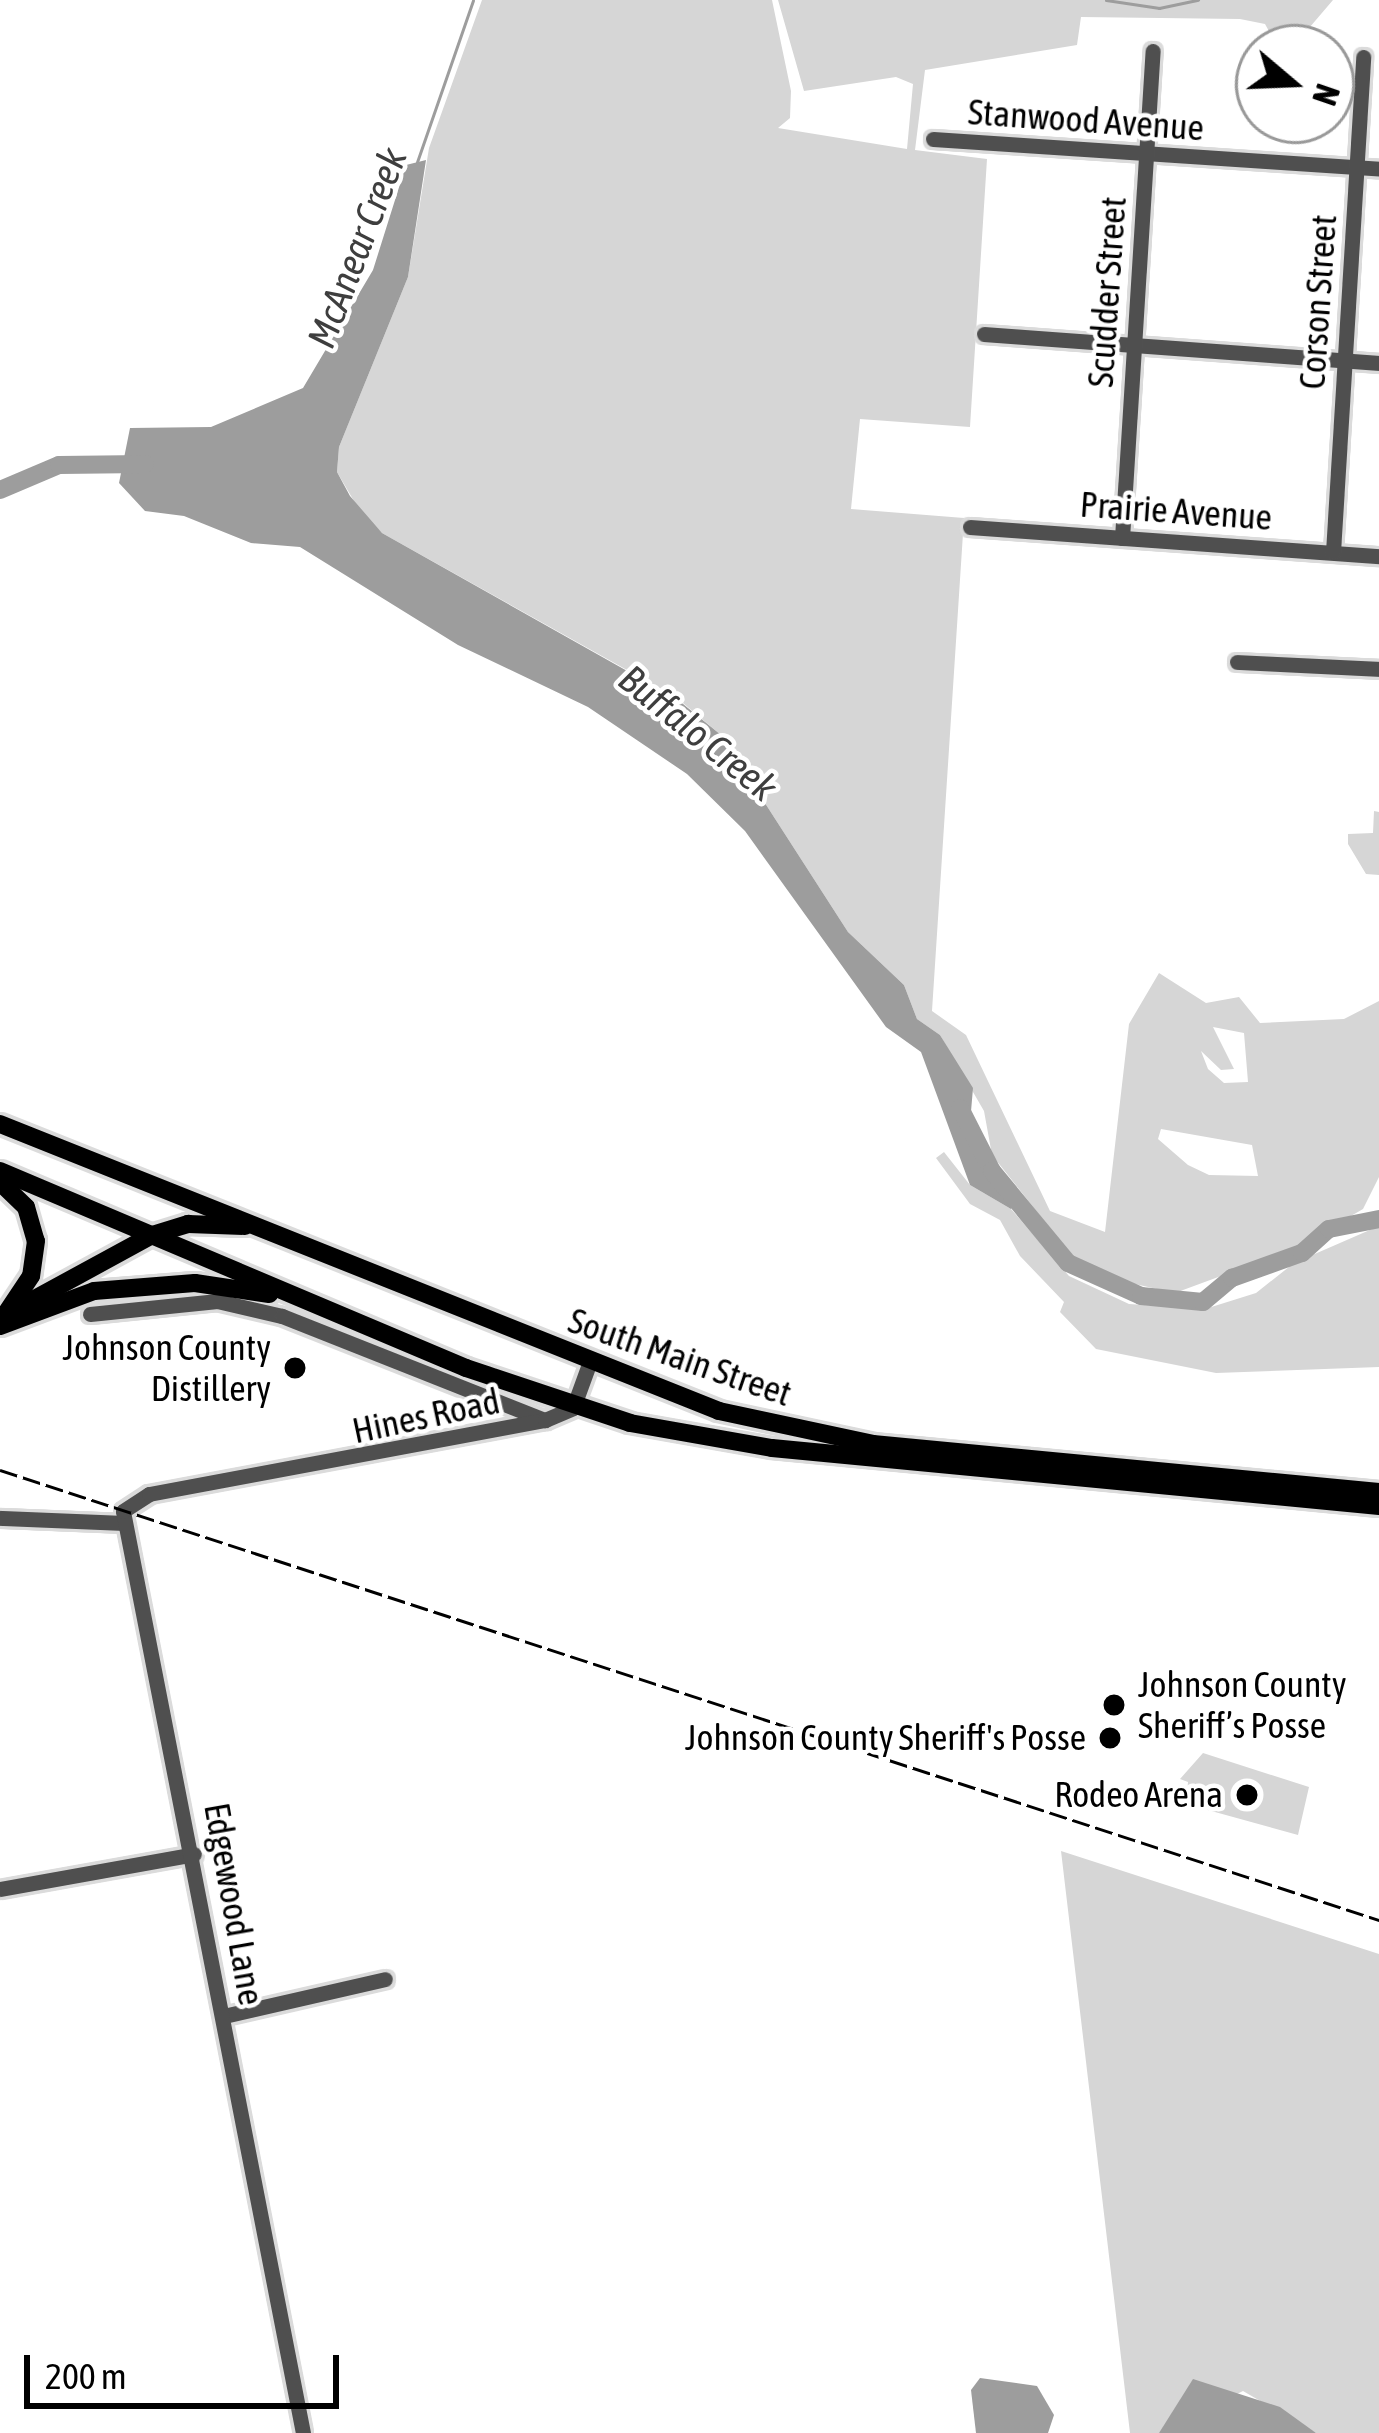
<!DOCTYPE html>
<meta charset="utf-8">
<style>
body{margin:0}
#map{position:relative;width:1379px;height:2433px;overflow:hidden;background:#fff;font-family:"Asap Condensed",sans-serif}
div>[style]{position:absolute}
.green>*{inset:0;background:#d6d6d6}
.water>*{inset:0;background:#9d9d9d}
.stream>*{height:3px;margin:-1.5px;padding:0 1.5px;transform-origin:1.5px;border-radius:1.5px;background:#9d9d9d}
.river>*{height:18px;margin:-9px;padding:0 9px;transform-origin:9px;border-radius:9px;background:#9d9d9d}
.roads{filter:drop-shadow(3px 0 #dbdbdb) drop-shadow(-3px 0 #dbdbdb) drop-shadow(0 3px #dbdbdb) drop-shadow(0 -3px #dbdbdb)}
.minor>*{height:15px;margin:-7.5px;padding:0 7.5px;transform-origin:7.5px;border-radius:7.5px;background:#4f4f4f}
.major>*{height:18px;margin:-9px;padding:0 9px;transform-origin:9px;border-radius:9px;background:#000}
.rail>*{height:3px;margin-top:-1.5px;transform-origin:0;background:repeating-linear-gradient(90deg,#000 0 18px,transparent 0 24px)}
.dots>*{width:33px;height:33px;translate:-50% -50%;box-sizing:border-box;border:6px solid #fff;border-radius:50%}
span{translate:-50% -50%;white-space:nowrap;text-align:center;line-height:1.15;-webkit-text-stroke:9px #fff;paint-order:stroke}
.street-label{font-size:36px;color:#000}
.poi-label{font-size:36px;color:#000}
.right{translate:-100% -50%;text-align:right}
.left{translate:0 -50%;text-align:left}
.water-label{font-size:39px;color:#3e3e3e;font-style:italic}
.north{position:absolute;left:1235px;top:24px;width:120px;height:120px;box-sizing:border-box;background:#fff;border:3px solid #999;border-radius:50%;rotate:109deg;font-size:33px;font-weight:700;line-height:48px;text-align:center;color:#000}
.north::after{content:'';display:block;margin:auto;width:42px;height:54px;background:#000;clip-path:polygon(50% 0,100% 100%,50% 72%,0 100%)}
.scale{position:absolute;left:24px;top:2355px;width:315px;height:54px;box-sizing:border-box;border:6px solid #000;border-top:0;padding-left:15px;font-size:36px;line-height:42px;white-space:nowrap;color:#000;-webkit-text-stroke:9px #fff;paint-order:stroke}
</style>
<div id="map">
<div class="green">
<i style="clip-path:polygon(evenodd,482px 0,772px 0,791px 91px,790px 118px,778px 128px,907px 149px,913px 84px,896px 77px,804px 91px,778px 0,1333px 0,1292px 48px,1276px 44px,1265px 24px,1240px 19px,1081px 17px,1077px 45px,925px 70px,915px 150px,987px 159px,970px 427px,860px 419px,851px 509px,964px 518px,932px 1011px,966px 1035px,1050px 1211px,1105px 1232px,1129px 1024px,1159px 973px,1206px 1003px,1239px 997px,1260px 1023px,1344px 1019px,1379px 1001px,1379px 1177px,1363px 1209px,1294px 1249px,1175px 1293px,1108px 1278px,1072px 1256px,992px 1155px,984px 1111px,940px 1035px,917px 1019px,904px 985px,848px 932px,721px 735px,677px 698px,382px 533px,361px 513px,337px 472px,339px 447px,408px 277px,429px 148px,482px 0,1213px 1027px,1244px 1033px,1248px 1082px,1224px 1083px,1208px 1069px,1201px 1051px,1221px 1070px,1234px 1069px,1213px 1027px,482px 0,1161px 1129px,1252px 1145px,1258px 1176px,1209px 1175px,1188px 1165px,1158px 1139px,1161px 1129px)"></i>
<i style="clip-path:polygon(1374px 811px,1379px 812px,1379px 875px,1366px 874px,1348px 844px,1348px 834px,1373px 833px)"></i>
<i style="clip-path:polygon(944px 1152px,970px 1185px,1011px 1209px,1069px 1276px,1129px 1304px,1205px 1309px,1256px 1293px,1294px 1263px,1379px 1226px,1379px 1367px,1216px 1373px,1096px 1349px,1060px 1312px,1064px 1302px,1020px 1256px,1000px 1220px,970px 1204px,936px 1158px)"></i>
<i style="clip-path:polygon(1203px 1753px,1309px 1787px,1298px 1835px,1186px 1804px,1188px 1782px,1180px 1779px)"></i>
<i style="clip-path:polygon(1061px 1851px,1379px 1954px,1379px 2433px,1316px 2433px,1243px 2391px,1159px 2433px,1130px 2433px)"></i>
</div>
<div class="water">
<i style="clip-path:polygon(426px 160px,408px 277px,339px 447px,337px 472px,350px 496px,382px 533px,677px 699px,721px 735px,848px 932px,904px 985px,917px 1019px,940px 1035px,973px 1088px,969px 1135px,1021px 1195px,1011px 1209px,970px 1185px,921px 1052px,886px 1027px,745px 831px,687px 774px,588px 707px,458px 645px,300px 547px,251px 543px,184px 516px,145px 511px,119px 483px,130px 428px,211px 427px,303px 388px,373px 270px,406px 165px)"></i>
<i style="clip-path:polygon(980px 2378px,1037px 2386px,1054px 2415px,1048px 2433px,976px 2433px,971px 2390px)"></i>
<i style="clip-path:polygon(1193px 2379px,1280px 2407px,1316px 2433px,1159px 2433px)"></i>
</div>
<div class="stream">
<i style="left:1106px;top:0;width:54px;rotate:8.6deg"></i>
<i style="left:1159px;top:8px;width:40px;rotate:-12deg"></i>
<i style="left:417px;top:162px;width:171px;rotate:-70.9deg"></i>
</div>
<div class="river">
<i style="left:0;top:490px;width:64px;rotate:-23deg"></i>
<i style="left:59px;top:465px;width:86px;rotate:-0.7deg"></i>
<i style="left:960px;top:1108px;width:71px;rotate:63.1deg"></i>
<i style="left:992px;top:1171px;width:119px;rotate:50.4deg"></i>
<i style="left:1068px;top:1263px;width:80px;rotate:24.3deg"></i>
<i style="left:1141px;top:1296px;width:62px;rotate:5.5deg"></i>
<i style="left:1203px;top:1302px;width:38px;rotate:-40deg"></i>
<i style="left:1232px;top:1278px;width:74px;rotate:-19.7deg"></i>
<i style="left:1302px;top:1253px;width:36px;rotate:-42deg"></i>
<i style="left:1329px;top:1229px;width:51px;rotate:-11.3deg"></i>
</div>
<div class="roads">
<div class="minor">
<i style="left:933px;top:139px;width:447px;rotate:3.8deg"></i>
<i style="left:984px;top:334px;width:396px;rotate:4.2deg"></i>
<i style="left:970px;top:527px;width:410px;rotate:4.1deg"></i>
<i style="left:1122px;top:538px;width:488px;rotate:-86.4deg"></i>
<i style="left:1333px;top:552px;width:496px;rotate:-86.5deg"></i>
<i style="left:1237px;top:662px;width:142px;rotate:2.8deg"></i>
<i style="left:90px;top:1314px;width:128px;rotate:-5.8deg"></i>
<i style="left:217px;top:1301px;width:67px;rotate:13deg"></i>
<i style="left:282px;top:1316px;width:283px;rotate:21.6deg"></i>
<i style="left:0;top:1518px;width:123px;rotate:2.3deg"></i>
<i style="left:0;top:1889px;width:197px;rotate:-10.2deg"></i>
<i style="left:224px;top:2016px;width:165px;rotate:-12.9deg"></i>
<i style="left:303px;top:2433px;width:939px;rotate:-101.05deg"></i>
<i style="left:123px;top:1511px;width:31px;rotate:-33deg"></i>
<i style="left:149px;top:1494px;width:403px;rotate:-10.6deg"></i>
<i style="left:545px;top:1420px;width:30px;rotate:-23deg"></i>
<i style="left:573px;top:1408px;width:47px;rotate:-70deg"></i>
</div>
<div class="major">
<i style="left:0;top:1124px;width:774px;rotate:21.76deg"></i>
<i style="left:719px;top:1411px;width:157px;rotate:12.1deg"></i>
<i style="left:873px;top:1444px;width:508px;rotate:5.42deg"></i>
<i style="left:0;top:1171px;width:506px;rotate:22.92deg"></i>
<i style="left:466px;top:1368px;width:173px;rotate:18.5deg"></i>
<i style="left:630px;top:1423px;width:144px;rotate:10deg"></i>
<i style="left:772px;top:1448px;width:610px;rotate:5.46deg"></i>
<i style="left:0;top:1182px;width:36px;rotate:44deg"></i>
<i style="left:26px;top:1207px;width:35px;rotate:74deg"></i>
<i style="left:36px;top:1241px;width:35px;rotate:98deg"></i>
<i style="left:31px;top:1276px;width:43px;rotate:123.7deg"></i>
<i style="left:22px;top:1306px;width:148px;rotate:-28.6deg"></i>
<i style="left:152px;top:1235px;width:38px;rotate:-17deg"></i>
<i style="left:188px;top:1224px;width:57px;rotate:2deg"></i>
<i style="left:0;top:1326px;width:100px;rotate:-20.4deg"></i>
<i style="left:94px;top:1291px;width:101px;rotate:-4.5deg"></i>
<i style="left:195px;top:1283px;width:75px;rotate:8.5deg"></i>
</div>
</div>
<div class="rail">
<i style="left:0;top:1470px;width:1451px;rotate:18.07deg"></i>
</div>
<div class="dots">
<i style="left:295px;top:1368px;background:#000"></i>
<i style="left:1114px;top:1705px;background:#000"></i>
<i style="left:1110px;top:1738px;background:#000"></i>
<i style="left:1247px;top:1795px;background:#000"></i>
</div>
<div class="street-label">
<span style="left:1086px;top:120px;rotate:4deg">Stanwood Avenue</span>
<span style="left:1107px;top:292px;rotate:-86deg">Scudder Street</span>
<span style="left:1318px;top:302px;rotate:-86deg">Corson Street</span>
<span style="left:1176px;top:511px;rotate:4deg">Prairie Avenue</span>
<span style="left:680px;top:1357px;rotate:19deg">South Main Street</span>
<span style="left:426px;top:1416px;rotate:-12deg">Hines Road</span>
<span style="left:234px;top:1904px;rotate:80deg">Edgewood Lane</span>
</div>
<div class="poi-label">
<span class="right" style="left:271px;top:1368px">Johnson County<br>Distillery</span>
<span class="left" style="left:1138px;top:1705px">Johnson County<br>Sheriff’s Posse</span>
<span class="right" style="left:1086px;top:1738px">Johnson County Sheriff's Posse</span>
<span class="right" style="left:1223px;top:1795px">Rodeo Arena</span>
</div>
<div class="water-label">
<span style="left:357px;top:248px;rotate:-69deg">McAnear Creek</span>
<span style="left:698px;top:733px;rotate:39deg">Buffalo Creek</span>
</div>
<div class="north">N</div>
<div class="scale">200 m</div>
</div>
